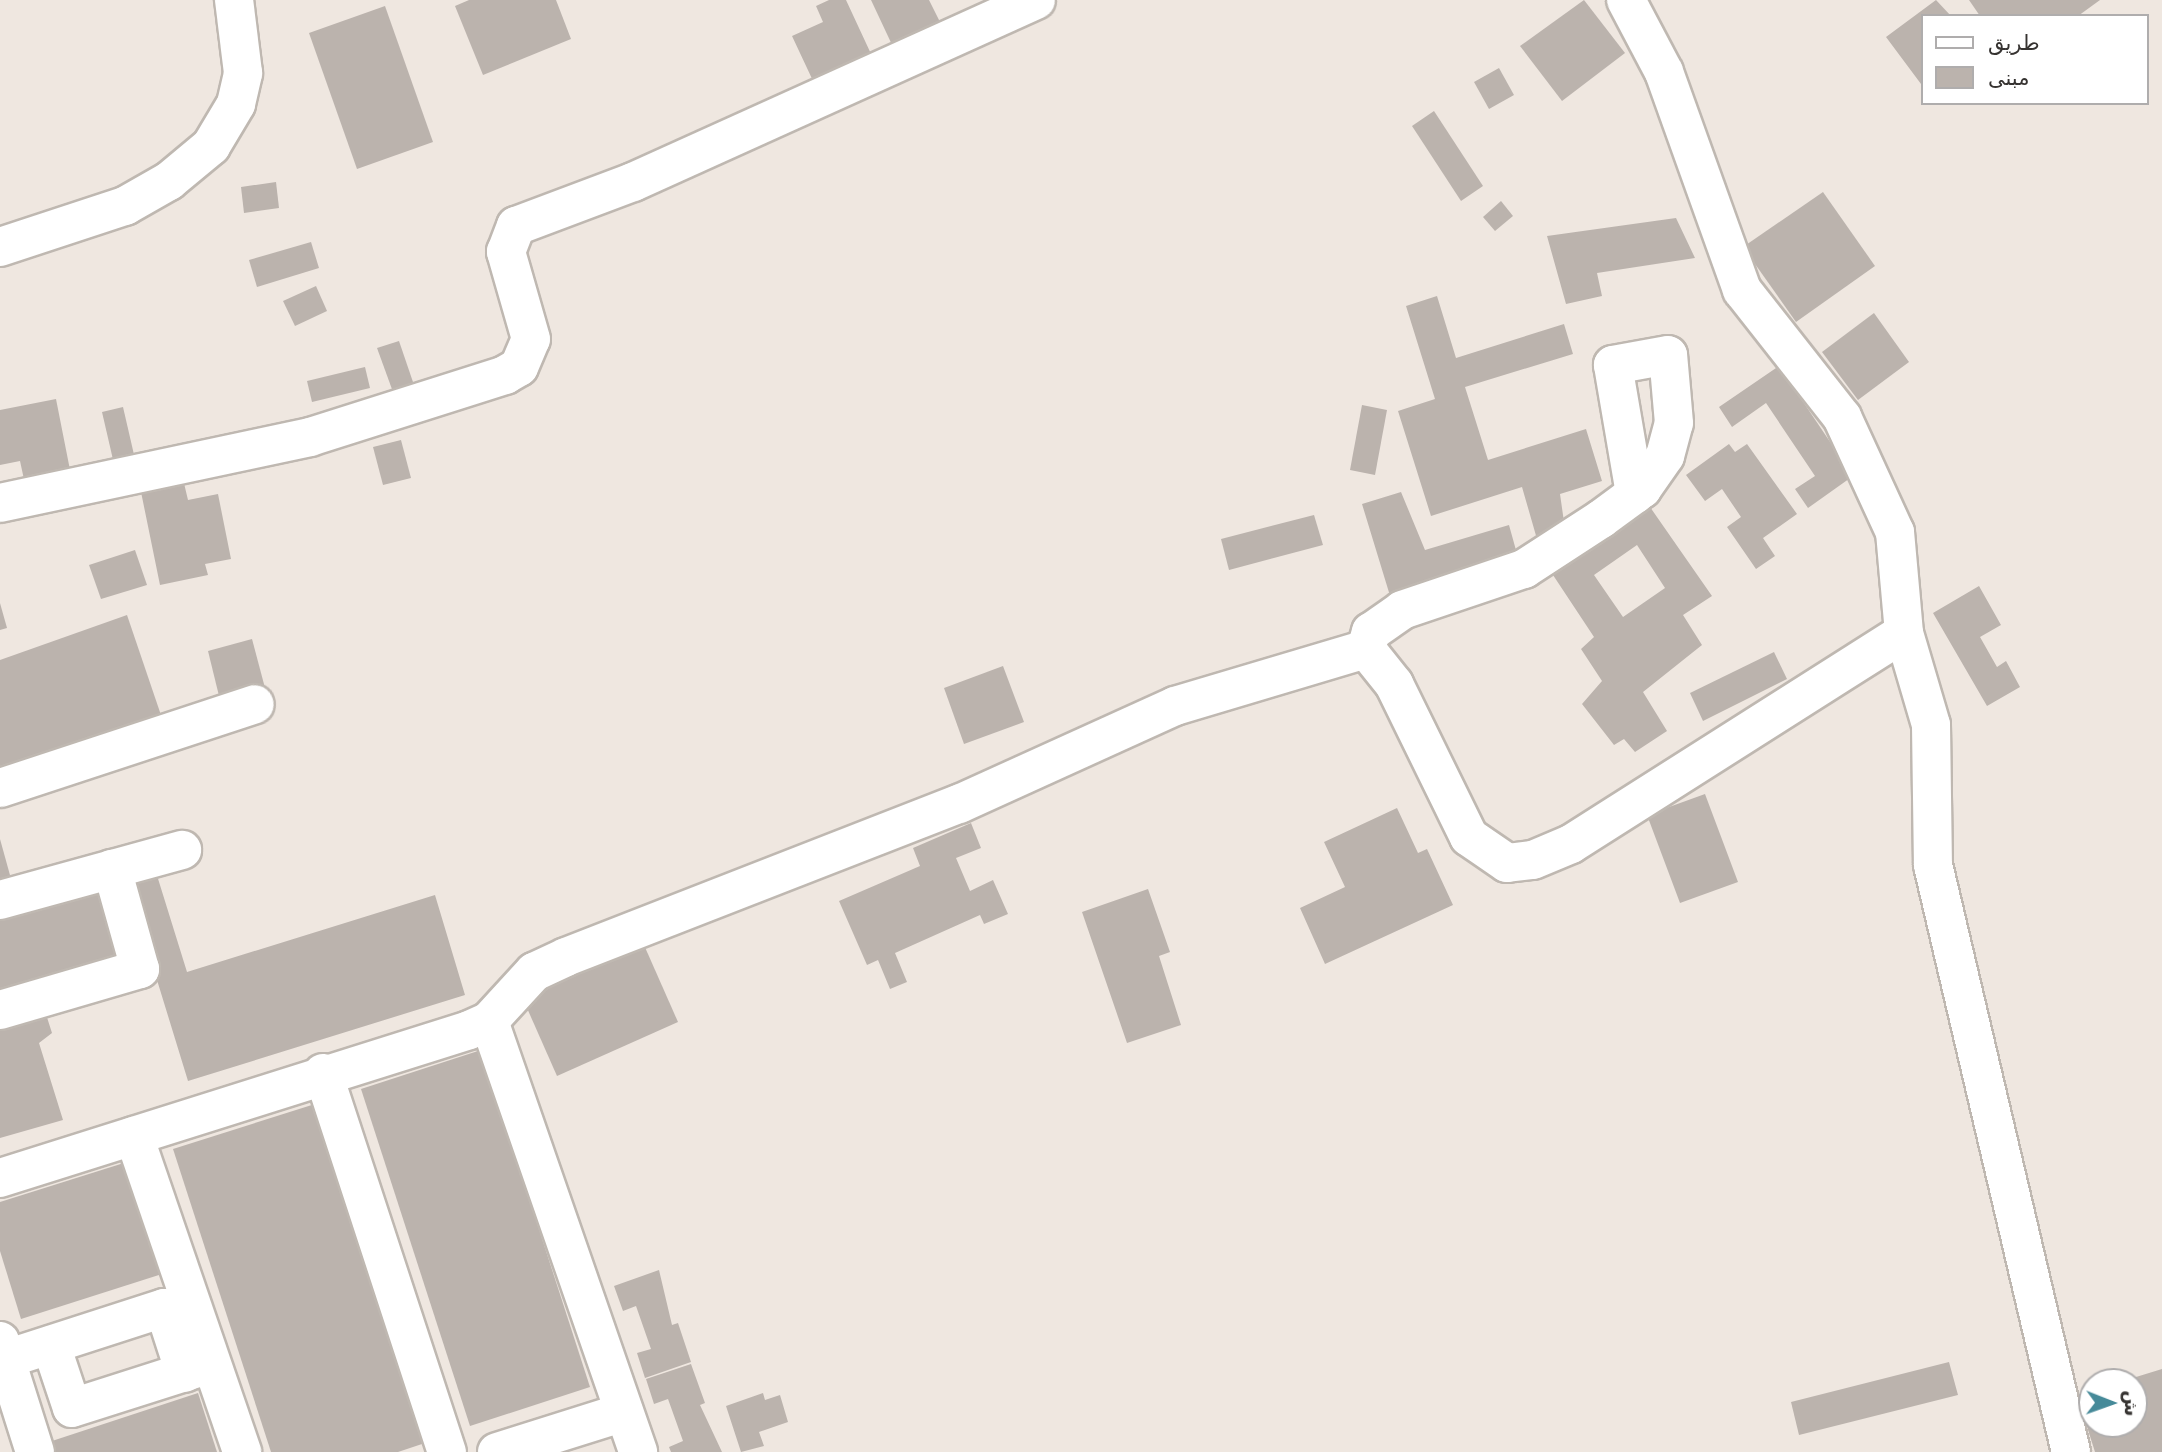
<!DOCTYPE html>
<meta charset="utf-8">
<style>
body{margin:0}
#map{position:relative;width:2162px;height:1452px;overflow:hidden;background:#efe7e0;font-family:"DejaVu Sans","Noto Naskh Arabic",sans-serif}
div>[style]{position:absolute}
.building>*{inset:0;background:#bbb3ad}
.roads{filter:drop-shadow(2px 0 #bfb8b1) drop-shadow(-2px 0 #bfb8b1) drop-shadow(0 2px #bfb8b1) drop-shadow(0 -2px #bfb8b1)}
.minor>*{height:38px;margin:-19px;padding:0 19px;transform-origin:19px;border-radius:19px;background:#fff}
span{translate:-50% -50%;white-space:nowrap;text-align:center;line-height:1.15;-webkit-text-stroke:6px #fff;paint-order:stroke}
.legend{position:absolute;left:1921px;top:14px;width:228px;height:91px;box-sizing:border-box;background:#fff;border:2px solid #afadad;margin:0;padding:9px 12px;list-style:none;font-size:21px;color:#363331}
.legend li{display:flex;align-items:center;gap:14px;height:35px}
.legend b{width:35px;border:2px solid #afadad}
.north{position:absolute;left:2078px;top:1368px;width:70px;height:70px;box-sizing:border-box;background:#fff;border:2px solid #afadad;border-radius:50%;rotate:91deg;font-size:19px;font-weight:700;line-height:28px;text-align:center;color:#363331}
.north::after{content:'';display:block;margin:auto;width:24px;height:32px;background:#468a99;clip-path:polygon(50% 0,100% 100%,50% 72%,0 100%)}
</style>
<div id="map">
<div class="building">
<i style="clip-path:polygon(469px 0,556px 0,571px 39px,483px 75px,455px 6px)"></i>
<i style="clip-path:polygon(829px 0,846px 0,872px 56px,814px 83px,792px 36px,823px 22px,816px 6px)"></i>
<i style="clip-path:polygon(871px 0,929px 0,942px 26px,894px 49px)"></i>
<i style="clip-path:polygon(1584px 0,1625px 53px,1562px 101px,1520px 46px)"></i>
<i style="clip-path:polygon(1936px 0,1951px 16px,1922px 16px,1921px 84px,1886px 37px)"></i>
<i style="clip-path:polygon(1969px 0,2100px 0,2078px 16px,1980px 16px)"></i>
<i style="clip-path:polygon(385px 6px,433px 142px,357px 169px,309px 33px)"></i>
<i style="clip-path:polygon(1499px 68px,1514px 95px,1489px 109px,1474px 82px)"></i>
<i style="clip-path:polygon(1434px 111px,1483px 186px,1461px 201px,1412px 126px)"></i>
<i style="clip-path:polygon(276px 182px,279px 208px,244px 213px,241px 187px)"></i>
<i style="clip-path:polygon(1823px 192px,1875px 266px,1796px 322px,1743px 247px)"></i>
<i style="clip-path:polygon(1501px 201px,1513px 216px,1495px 231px,1483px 217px)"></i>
<i style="clip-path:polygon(1676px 218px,1695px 258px,1597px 273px,1602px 296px,1566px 304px,1547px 236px)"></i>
<i style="clip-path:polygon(311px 242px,319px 268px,257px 287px,249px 260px)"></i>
<i style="clip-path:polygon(316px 286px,327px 311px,295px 326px,283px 301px)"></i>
<i style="clip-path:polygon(1437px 296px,1456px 358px,1564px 324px,1573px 354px,1465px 387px,1488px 460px,1586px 429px,1602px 481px,1560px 494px,1564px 522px,1539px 546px,1522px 487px,1431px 516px,1398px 411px,1435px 399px,1406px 306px)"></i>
<i style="clip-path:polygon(1874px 313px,1909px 362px,1858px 400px,1822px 352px)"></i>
<i style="clip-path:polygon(399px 341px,414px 385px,393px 392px,377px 348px)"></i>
<i style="clip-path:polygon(1779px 366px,1853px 476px,1808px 508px,1795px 489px,1815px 476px,1766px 403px,1732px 427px,1719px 407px)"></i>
<i style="clip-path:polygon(365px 367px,370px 388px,312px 402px,307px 381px)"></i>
<i style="clip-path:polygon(56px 399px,71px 475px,25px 484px,20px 461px,0 465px,0 410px)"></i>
<i style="clip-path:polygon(1362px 405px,1387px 410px,1375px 475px,1350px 470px)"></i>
<i style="clip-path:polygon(123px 407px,135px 459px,114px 464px,102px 412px)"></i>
<i style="clip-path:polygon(401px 440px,411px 478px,383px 485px,373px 447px)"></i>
<i style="clip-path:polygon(1729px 444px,1735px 452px,1747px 444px,1797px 514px,1763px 538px,1775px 556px,1756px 569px,1727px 527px,1741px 517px,1722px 489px,1705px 501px,1686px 475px)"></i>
<i style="clip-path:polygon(183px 479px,188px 500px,218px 494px,231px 559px,205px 564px,208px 575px,160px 585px,140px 487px)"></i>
<i style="clip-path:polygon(1401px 492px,1425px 550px,1509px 525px,1519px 561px,1391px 599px,1362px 504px)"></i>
<i style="clip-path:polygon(evenodd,1650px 507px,1712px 596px,1683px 615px,1702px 645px,1643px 692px,1667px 731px,1635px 752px,1624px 739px,1614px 745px,1582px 704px,1602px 681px,1581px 649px,1594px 637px,1551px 572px,1650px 507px,1637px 545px,1665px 588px,1623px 617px,1594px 575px,1637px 545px)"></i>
<i style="clip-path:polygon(1314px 515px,1323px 545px,1229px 570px,1221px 539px)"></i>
<i style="clip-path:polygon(135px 550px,147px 585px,101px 599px,89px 565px)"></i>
<i style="clip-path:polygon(1979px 586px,2001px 625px,1980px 637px,1997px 667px,2006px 661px,2020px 687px,1987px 706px,1933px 613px)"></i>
<i style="clip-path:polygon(0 603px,7px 628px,0 630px)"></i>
<i style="clip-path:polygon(127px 615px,164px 724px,0 779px,0 660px)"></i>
<i style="clip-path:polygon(252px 639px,265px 688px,220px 700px,208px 651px)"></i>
<i style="clip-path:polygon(1774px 652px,1787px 679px,1703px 721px,1690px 693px)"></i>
<i style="clip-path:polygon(1003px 666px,1024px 722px,964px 744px,944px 688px)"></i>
<i style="clip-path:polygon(1705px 794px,1738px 882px,1680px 903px,1647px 815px)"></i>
<i style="clip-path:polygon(1397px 808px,1418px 853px,1427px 849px,1453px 905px,1325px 964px,1300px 908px,1345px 887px,1324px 842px)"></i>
<i style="clip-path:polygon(971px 823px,981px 848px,956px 858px,970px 891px,993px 880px,1008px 914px,984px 924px,980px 915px,895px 953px,907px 982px,890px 989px,878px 960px,867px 965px,839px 901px,920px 866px,913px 848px)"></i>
<i style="clip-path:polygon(0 839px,13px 886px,0 889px)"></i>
<i style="clip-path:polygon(155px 869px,187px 972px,435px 895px,465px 995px,188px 1081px,126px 879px)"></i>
<i style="clip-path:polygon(103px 888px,123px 960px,0 994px,0 917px)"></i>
<i style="clip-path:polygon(1148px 889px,1170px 952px,1159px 956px,1181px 1025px,1127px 1043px,1082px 912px)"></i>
<i style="clip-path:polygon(644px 945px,678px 1022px,557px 1076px,523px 999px)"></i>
<i style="clip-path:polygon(44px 1008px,52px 1033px,39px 1043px,63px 1120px,0 1138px,0 1020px)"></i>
<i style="clip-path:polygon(481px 1050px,590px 1387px,470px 1426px,361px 1089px)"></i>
<i style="clip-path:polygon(315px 1104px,425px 1443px,398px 1452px,271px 1452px,173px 1149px)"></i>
<i style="clip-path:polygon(127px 1162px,162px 1274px,21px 1319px,0 1251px,0 1202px)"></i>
<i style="clip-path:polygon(659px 1270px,672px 1325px,678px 1323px,691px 1362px,645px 1378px,637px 1353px,651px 1349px,636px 1306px,623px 1311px,614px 1286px)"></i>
<i style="clip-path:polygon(1949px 1362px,1958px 1395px,1799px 1435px,1791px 1402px)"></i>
<i style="clip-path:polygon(691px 1364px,705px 1403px,700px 1405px,722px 1452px,671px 1452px,669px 1447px,683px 1441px,668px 1399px,654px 1404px,646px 1379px)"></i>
<i style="clip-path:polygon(2162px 1369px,2162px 1452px,2095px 1452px,2077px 1395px,2092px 1391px,2092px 1424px,2134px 1424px,2134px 1382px,2123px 1381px)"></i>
<i style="clip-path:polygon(198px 1393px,217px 1452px,55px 1452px,52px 1441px)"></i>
<i style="clip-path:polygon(763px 1393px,765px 1400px,780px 1395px,788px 1422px,759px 1432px,764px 1446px,741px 1452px,726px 1406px)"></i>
</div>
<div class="roads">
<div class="minor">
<i style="left:1626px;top:0;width:81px;rotate:62.2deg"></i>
<i style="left:1664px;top:72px;width:232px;rotate:70.3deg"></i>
<i style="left:1742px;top:290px;width:162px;rotate:51.8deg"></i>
<i style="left:1842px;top:417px;width:127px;rotate:65.3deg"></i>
<i style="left:1895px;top:532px;width:101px;rotate:84.9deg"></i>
<i style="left:1904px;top:633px;width:96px;rotate:73.6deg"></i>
<i style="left:1931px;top:725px;width:140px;rotate:89.2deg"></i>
<i style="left:1933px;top:865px;width:603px;rotate:76.77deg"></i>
<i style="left:0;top:247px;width:132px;rotate:-18.2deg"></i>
<i style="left:125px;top:206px;width:51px;rotate:-29.6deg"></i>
<i style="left:169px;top:181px;width:55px;rotate:-39.8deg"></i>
<i style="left:211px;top:146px;width:49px;rotate:-59.2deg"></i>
<i style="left:236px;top:104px;width:32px;rotate:-77deg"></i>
<i style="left:243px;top:73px;width:74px;rotate:-97deg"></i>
<i style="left:0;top:503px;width:317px;rotate:-12deg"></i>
<i style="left:310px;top:437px;width:205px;rotate:-17.6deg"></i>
<i style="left:505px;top:375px;width:16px;rotate:-30deg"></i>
<i style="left:519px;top:367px;width:30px;rotate:-67deg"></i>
<i style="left:531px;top:339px;width:91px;rotate:-106deg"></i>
<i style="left:506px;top:252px;width:28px;rotate:-69deg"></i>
<i style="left:516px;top:226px;width:125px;rotate:-20.6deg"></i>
<i style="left:633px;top:182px;width:442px;rotate:-24.3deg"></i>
<i style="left:1366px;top:649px;width:45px;rotate:51.3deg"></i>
<i style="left:1394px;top:684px;width:170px;rotate:63.9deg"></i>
<i style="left:1469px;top:837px;width:46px;rotate:34.4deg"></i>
<i style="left:1507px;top:863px;width:26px;rotate:-7deg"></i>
<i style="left:1533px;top:860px;width:41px;rotate:-22.8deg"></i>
<i style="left:1571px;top:844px;width:394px;rotate:-32.4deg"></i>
<i style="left:0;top:788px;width:268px;rotate:-18.2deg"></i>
<i style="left:0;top:900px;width:189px;rotate:-15.4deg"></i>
<i style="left:0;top:1010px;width:146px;rotate:-16.3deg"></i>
<i style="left:140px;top:969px;width:104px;rotate:-105.6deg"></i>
<i style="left:489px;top:1021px;width:456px;rotate:70.9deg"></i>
<i style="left:323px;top:1073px;width:399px;rotate:71.9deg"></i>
<i style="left:134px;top:1136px;width:334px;rotate:71.1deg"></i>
<i style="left:0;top:1178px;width:492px;rotate:-17.5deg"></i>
<i style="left:469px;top:1030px;width:22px;rotate:-24deg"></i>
<i style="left:489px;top:1021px;width:67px;rotate:-47.4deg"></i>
<i style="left:534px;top:972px;width:35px;rotate:-25deg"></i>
<i style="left:566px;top:957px;width:422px;rotate:-21.3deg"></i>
<i style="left:959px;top:804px;width:237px;rotate:-24.4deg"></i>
<i style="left:1175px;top:706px;width:199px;rotate:-16.6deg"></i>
<i style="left:1366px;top:649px;width:18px;rotate:-74deg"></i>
<i style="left:1371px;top:632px;width:38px;rotate:-35deg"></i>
<i style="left:1402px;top:610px;width:129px;rotate:-18.6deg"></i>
<i style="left:1524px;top:569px;width:92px;rotate:-33deg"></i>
<i style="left:1601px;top:519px;width:42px;rotate:-36.3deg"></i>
<i style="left:1635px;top:494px;width:9px;rotate:-36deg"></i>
<i style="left:1642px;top:489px;width:40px;rotate:-55.1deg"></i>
<i style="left:1665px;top:456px;width:34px;rotate:-75deg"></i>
<i style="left:1674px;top:423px;width:68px;rotate:-95deg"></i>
<i style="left:1668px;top:355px;width:56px;rotate:169.7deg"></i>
<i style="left:1613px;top:365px;width:131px;rotate:80.3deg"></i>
<i style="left:0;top:1341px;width:116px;rotate:72.5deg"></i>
<i style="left:51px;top:1345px;width:66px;rotate:71.6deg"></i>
<i style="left:72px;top:1408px;width:142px;rotate:-17.7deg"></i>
<i style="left:6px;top:1359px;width:166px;rotate:-17.9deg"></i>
<i style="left:164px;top:1308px;width:68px;rotate:72.1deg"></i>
<i style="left:497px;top:1452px;width:133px;rotate:-17.5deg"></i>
</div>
</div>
<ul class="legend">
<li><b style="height:9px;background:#fff"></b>طريق</li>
<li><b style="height:19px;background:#bbb3ad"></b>مبنى</li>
</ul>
<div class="north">ش</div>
</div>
